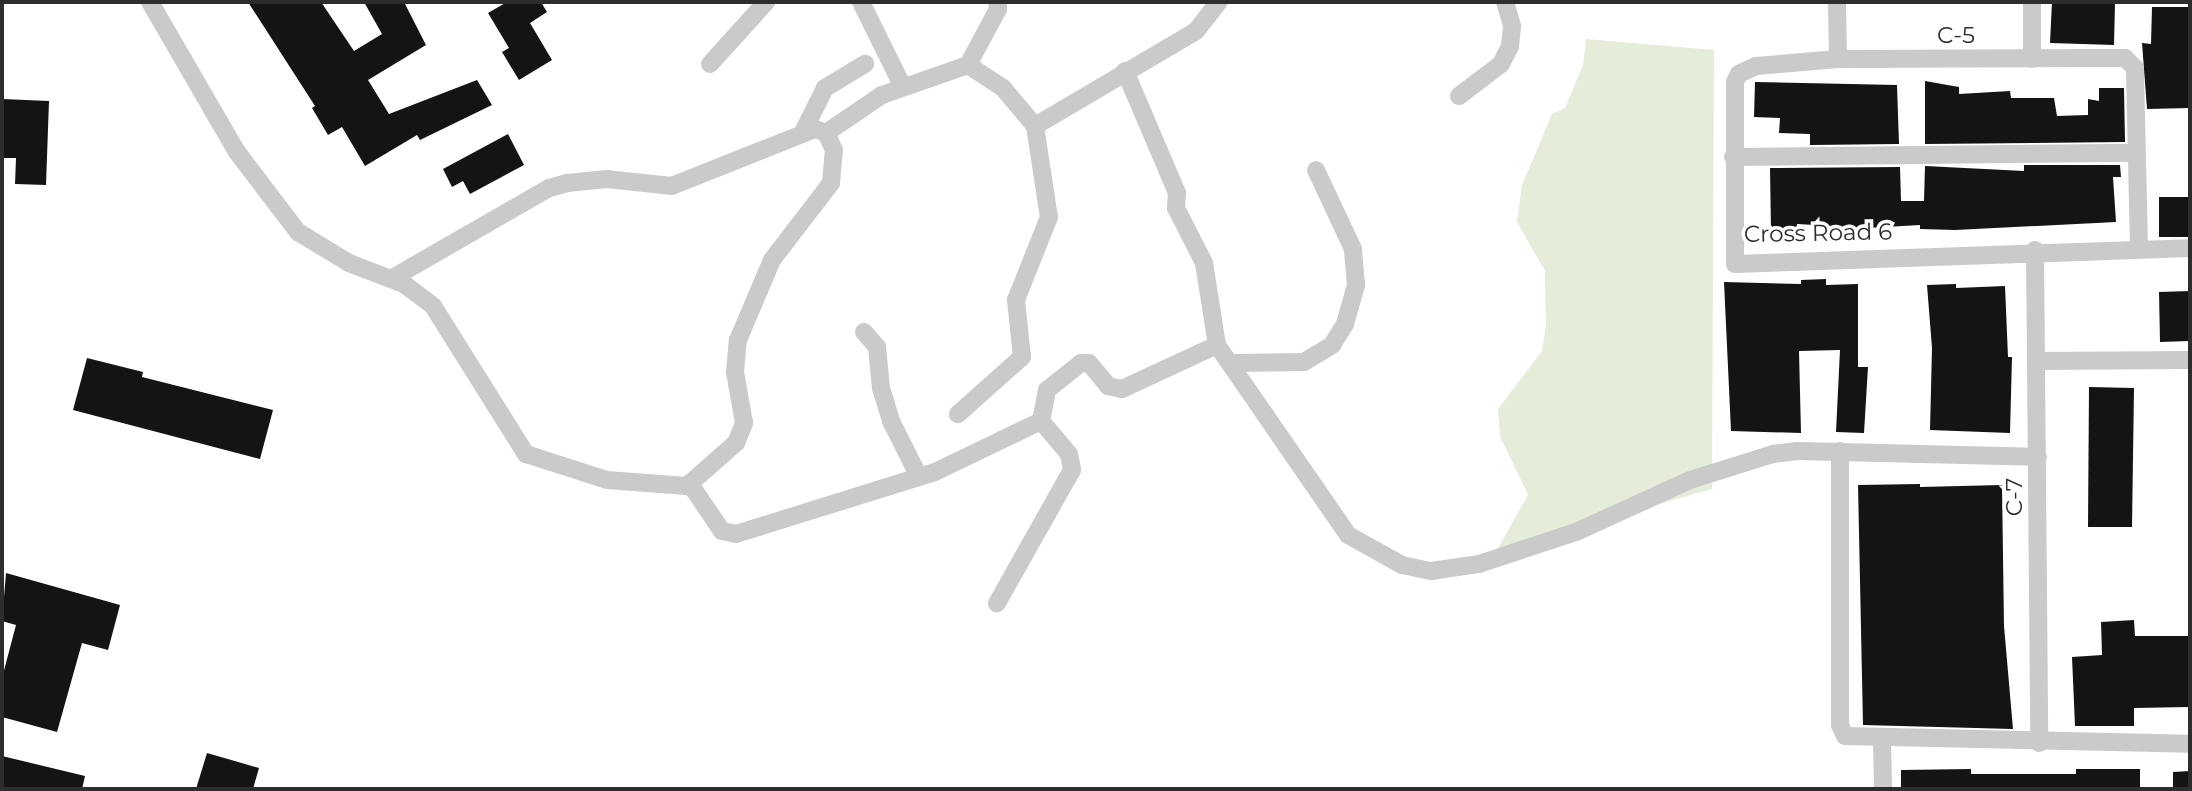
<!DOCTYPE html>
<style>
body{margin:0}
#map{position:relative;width:2192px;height:791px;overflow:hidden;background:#fff;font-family:Montserrat,sans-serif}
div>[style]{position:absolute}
.green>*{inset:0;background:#e5ecda}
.building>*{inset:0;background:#141414}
.minor>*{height:18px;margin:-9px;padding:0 9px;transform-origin:9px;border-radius:9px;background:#cacaca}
span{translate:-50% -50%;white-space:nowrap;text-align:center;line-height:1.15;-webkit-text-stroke:7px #fff;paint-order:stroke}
.street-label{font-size:23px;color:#2d2d2d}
.frame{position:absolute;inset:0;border:4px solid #2d2d2d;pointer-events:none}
</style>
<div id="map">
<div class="green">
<i style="clip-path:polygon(1586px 39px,1714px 50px,1712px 489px,1497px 550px,1528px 495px,1500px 436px,1498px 409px,1542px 351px,1546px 325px,1545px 271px,1517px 222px,1522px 185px,1552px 114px,1565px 108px,1583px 65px)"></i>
</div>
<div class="building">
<i style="clip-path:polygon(248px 2px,321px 2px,354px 51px,382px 34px,364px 2px,404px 2px,426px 45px,368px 80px,389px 114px,477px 80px,492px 105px,420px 140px,417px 135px,365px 166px,342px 127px,328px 135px,312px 108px,315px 106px)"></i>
<i style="clip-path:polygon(507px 2px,541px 2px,547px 12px,530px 23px,552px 60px,519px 80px,502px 52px,509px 48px,488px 13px)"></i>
<i style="clip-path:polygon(2052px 2px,2115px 2px,2114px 45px,2050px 43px)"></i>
<i style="clip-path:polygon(2152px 7px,2190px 7px,2190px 108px,2147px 109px,2142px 43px,2151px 44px)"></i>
<i style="clip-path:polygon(1925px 81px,1959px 87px,1959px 94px,2010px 91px,2011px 98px,2054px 98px,2057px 116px,2088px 115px,2088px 99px,2099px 101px,2099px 88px,2124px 88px,2125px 142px,1925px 144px)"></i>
<i style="clip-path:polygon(1755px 82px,1897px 85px,1899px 144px,1810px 145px,1810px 134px,1779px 133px,1780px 118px,1754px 117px)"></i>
<i style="clip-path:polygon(2px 99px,49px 101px,46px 185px,15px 184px,16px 158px,2px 158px)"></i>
<i style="clip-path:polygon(508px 134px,524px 165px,470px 194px,463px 181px,452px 187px,443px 169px)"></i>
<i style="clip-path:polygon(2024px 165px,2120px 165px,2121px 177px,2113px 177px,2116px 222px,1955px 230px,1920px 229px,1920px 225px,1868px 228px,1797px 224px,1797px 231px,1771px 231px,1770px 168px,1900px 167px,1901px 201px,1924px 201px,1925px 166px,2024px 171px)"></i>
<i style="clip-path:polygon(2159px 197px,2190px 197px,2190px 237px,2159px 237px)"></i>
<i style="clip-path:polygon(1826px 279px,1826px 285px,1858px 284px,1858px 367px,1868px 367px,1864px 433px,1836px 432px,1840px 350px,1799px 351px,1801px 433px,1731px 431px,1724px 282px,1801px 284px,1801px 280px)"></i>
<i style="clip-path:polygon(1956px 284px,1956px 288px,2005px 286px,2008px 357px,2012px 357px,2010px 433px,1930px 430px,1932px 348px,1927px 285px)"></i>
<i style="clip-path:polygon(2190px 291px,2190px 341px,2160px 342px,2159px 292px)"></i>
<i style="clip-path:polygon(87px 358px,143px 372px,142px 377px,273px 410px,260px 459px,73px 410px)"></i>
<i style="clip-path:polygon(2089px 387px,2134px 388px,2132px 527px,2088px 527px)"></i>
<i style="clip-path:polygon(1920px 484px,1920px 487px,2002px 485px,2004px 626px,2013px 729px,1863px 725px,1858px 485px)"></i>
<i style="clip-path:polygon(6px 573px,120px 605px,108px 650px,82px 643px,57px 732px,2px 717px,2px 678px,16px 625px,2px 621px)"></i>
<i style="clip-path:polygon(2134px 620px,2135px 636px,2190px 636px,2190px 707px,2134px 708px,2134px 726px,2075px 726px,2072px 657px,2102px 655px,2101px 622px)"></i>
<i style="clip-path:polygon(207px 753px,259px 768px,253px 789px,196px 789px)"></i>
<i style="clip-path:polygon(2px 756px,85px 776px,82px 789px,2px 789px)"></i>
<i style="clip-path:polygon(1971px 769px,1971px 774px,2076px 774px,2076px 769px,2140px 769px,2140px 789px,1901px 789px,1901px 770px)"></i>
<i style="clip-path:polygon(2190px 771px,2190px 789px,2173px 789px,2173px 772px)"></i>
</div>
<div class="minor">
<i style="left:150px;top:2px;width:173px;rotate:59.9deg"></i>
<i style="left:237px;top:152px;width:101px;rotate:52.7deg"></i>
<i style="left:298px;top:232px;width:60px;rotate:31.3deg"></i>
<i style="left:349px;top:263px;width:59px;rotate:20.9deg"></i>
<i style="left:404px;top:284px;width:36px;rotate:37deg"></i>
<i style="left:433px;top:306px;width:175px;rotate:57.9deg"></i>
<i style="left:526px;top:454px;width:85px;rotate:17.8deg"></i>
<i style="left:607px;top:480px;width:80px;rotate:4.3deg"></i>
<i style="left:687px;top:486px;width:65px;rotate:-41.3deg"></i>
<i style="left:736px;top:443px;width:22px;rotate:-68deg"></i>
<i style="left:744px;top:423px;width:52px;rotate:-100deg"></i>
<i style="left:735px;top:372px;width:32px;rotate:-85deg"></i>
<i style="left:738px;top:340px;width:87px;rotate:-67deg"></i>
<i style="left:772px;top:260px;width:97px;rotate:-52.5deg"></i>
<i style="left:831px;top:183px;width:33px;rotate:-85deg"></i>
<i style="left:834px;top:150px;width:19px;rotate:-115deg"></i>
<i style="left:826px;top:133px;width:12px;rotate:-160deg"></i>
<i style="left:815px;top:129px;width:154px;rotate:158.3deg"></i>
<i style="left:672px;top:186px;width:65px;rotate:-173.9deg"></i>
<i style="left:607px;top:179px;width:40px;rotate:174.3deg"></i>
<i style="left:567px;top:183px;width:19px;rotate:164deg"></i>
<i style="left:549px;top:188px;width:182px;rotate:150.1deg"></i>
<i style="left:861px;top:2px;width:95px;rotate:63.7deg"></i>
<i style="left:1837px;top:2px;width:57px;rotate:89deg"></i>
<i style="left:2032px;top:2px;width:57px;rotate:90deg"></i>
<i style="left:710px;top:64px;width:84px;rotate:-47.9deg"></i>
<i style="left:968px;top:65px;width:64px;rotate:-61.8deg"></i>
<i style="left:998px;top:9px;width:7px;rotate:-98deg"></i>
<i style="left:1125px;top:71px;width:133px;rotate:66.9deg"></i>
<i style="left:1177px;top:193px;width:15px;rotate:94deg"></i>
<i style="left:1176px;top:208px;width:62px;rotate:63deg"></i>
<i style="left:1204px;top:263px;width:83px;rotate:81deg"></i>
<i style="left:1217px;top:345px;width:231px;rotate:55.4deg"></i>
<i style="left:1348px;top:535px;width:62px;rotate:29.1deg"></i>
<i style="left:1402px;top:565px;width:30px;rotate:12deg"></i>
<i style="left:1431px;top:571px;width:49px;rotate:-8.3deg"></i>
<i style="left:1479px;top:564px;width:102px;rotate:-18.3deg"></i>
<i style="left:1576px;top:532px;width:125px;rotate:-24.5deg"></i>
<i style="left:1690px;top:480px;width:87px;rotate:-17.4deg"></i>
<i style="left:1773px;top:454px;width:25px;rotate:-7deg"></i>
<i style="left:1798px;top:451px;width:240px;rotate:1.4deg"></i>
<i style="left:1459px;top:96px;width:53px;rotate:-37.3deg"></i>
<i style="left:1501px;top:64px;width:20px;rotate:-63deg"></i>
<i style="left:1510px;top:46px;width:20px;rotate:-84deg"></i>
<i style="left:1512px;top:26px;width:25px;rotate:-106deg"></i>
<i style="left:1035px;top:126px;width:187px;rotate:-30.5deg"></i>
<i style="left:1196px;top:31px;width:37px;rotate:-52deg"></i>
<i style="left:826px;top:133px;width:68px;rotate:-34.2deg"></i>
<i style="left:882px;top:95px;width:91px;rotate:-19.2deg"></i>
<i style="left:968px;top:65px;width:42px;rotate:33.3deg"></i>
<i style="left:1003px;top:88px;width:50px;rotate:49.9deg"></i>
<i style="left:1035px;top:126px;width:92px;rotate:81.3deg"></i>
<i style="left:1049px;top:217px;width:89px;rotate:111.7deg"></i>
<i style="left:1016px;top:300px;width:57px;rotate:84deg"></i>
<i style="left:1022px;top:357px;width:86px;rotate:138.3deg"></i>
<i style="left:802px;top:134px;width:51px;rotate:-63.4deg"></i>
<i style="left:825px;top:88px;width:47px;rotate:-31deg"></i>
<i style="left:1733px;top:157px;width:403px;rotate:-0.6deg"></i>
<i style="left:2139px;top:248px;width:180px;rotate:-91.3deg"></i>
<i style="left:2135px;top:68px;width:14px;rotate:-135deg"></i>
<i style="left:2125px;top:58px;width:287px;rotate:179.8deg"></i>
<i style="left:1838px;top:59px;width:82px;rotate:175.1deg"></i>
<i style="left:1756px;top:66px;width:19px;rotate:155deg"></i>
<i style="left:1739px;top:74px;width:9px;rotate:117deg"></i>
<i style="left:1735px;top:82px;width:182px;rotate:90deg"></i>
<i style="left:1735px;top:264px;width:455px;rotate:-2deg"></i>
<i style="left:2035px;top:250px;width:493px;rotate:89.5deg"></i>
<i style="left:864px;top:332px;width:20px;rotate:49deg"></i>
<i style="left:877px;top:347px;width:41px;rotate:84.4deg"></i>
<i style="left:881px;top:388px;width:37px;rotate:73deg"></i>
<i style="left:892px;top:423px;width:60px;rotate:63.4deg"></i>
<i style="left:2039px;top:361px;width:151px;rotate:-0.4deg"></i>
<i style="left:1231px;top:363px;width:73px;rotate:-0.8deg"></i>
<i style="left:1304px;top:362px;width:33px;rotate:-31deg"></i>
<i style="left:1332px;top:345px;width:25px;rotate:-58deg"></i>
<i style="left:1345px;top:324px;width:41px;rotate:-74.2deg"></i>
<i style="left:1356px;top:285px;width:36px;rotate:-95deg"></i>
<i style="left:1353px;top:249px;width:87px;rotate:-115.1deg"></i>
<i style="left:1041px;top:421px;width:32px;rotate:-79deg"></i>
<i style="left:1047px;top:390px;width:43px;rotate:-38.5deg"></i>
<i style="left:1081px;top:363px;width:8px"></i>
<i style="left:1089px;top:363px;width:30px;rotate:50deg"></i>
<i style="left:1108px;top:386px;width:14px;rotate:12deg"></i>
<i style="left:1122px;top:389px;width:105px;rotate:-24.9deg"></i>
<i style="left:1840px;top:451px;width:274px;rotate:90deg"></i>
<i style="left:1840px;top:725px;width:12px;rotate:66deg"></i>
<i style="left:1845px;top:736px;width:345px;rotate:1.3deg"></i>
<i style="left:690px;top:484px;width:57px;rotate:55.8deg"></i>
<i style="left:722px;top:531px;width:14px;rotate:12deg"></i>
<i style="left:736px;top:534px;width:208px;rotate:-17.3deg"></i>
<i style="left:935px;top:472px;width:118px;rotate:-25.7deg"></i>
<i style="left:1041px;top:421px;width:43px;rotate:49.7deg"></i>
<i style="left:1069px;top:454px;width:16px;rotate:79deg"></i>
<i style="left:1072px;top:470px;width:153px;rotate:119.4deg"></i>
<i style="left:1882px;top:740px;width:49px;rotate:88.8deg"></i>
</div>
<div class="street-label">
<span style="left:1956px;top:35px">C-5</span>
<span style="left:1818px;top:233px;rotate:-1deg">Cross Road 6</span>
<span style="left:2014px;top:497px;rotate:-90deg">C-7</span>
</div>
<div class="frame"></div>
</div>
